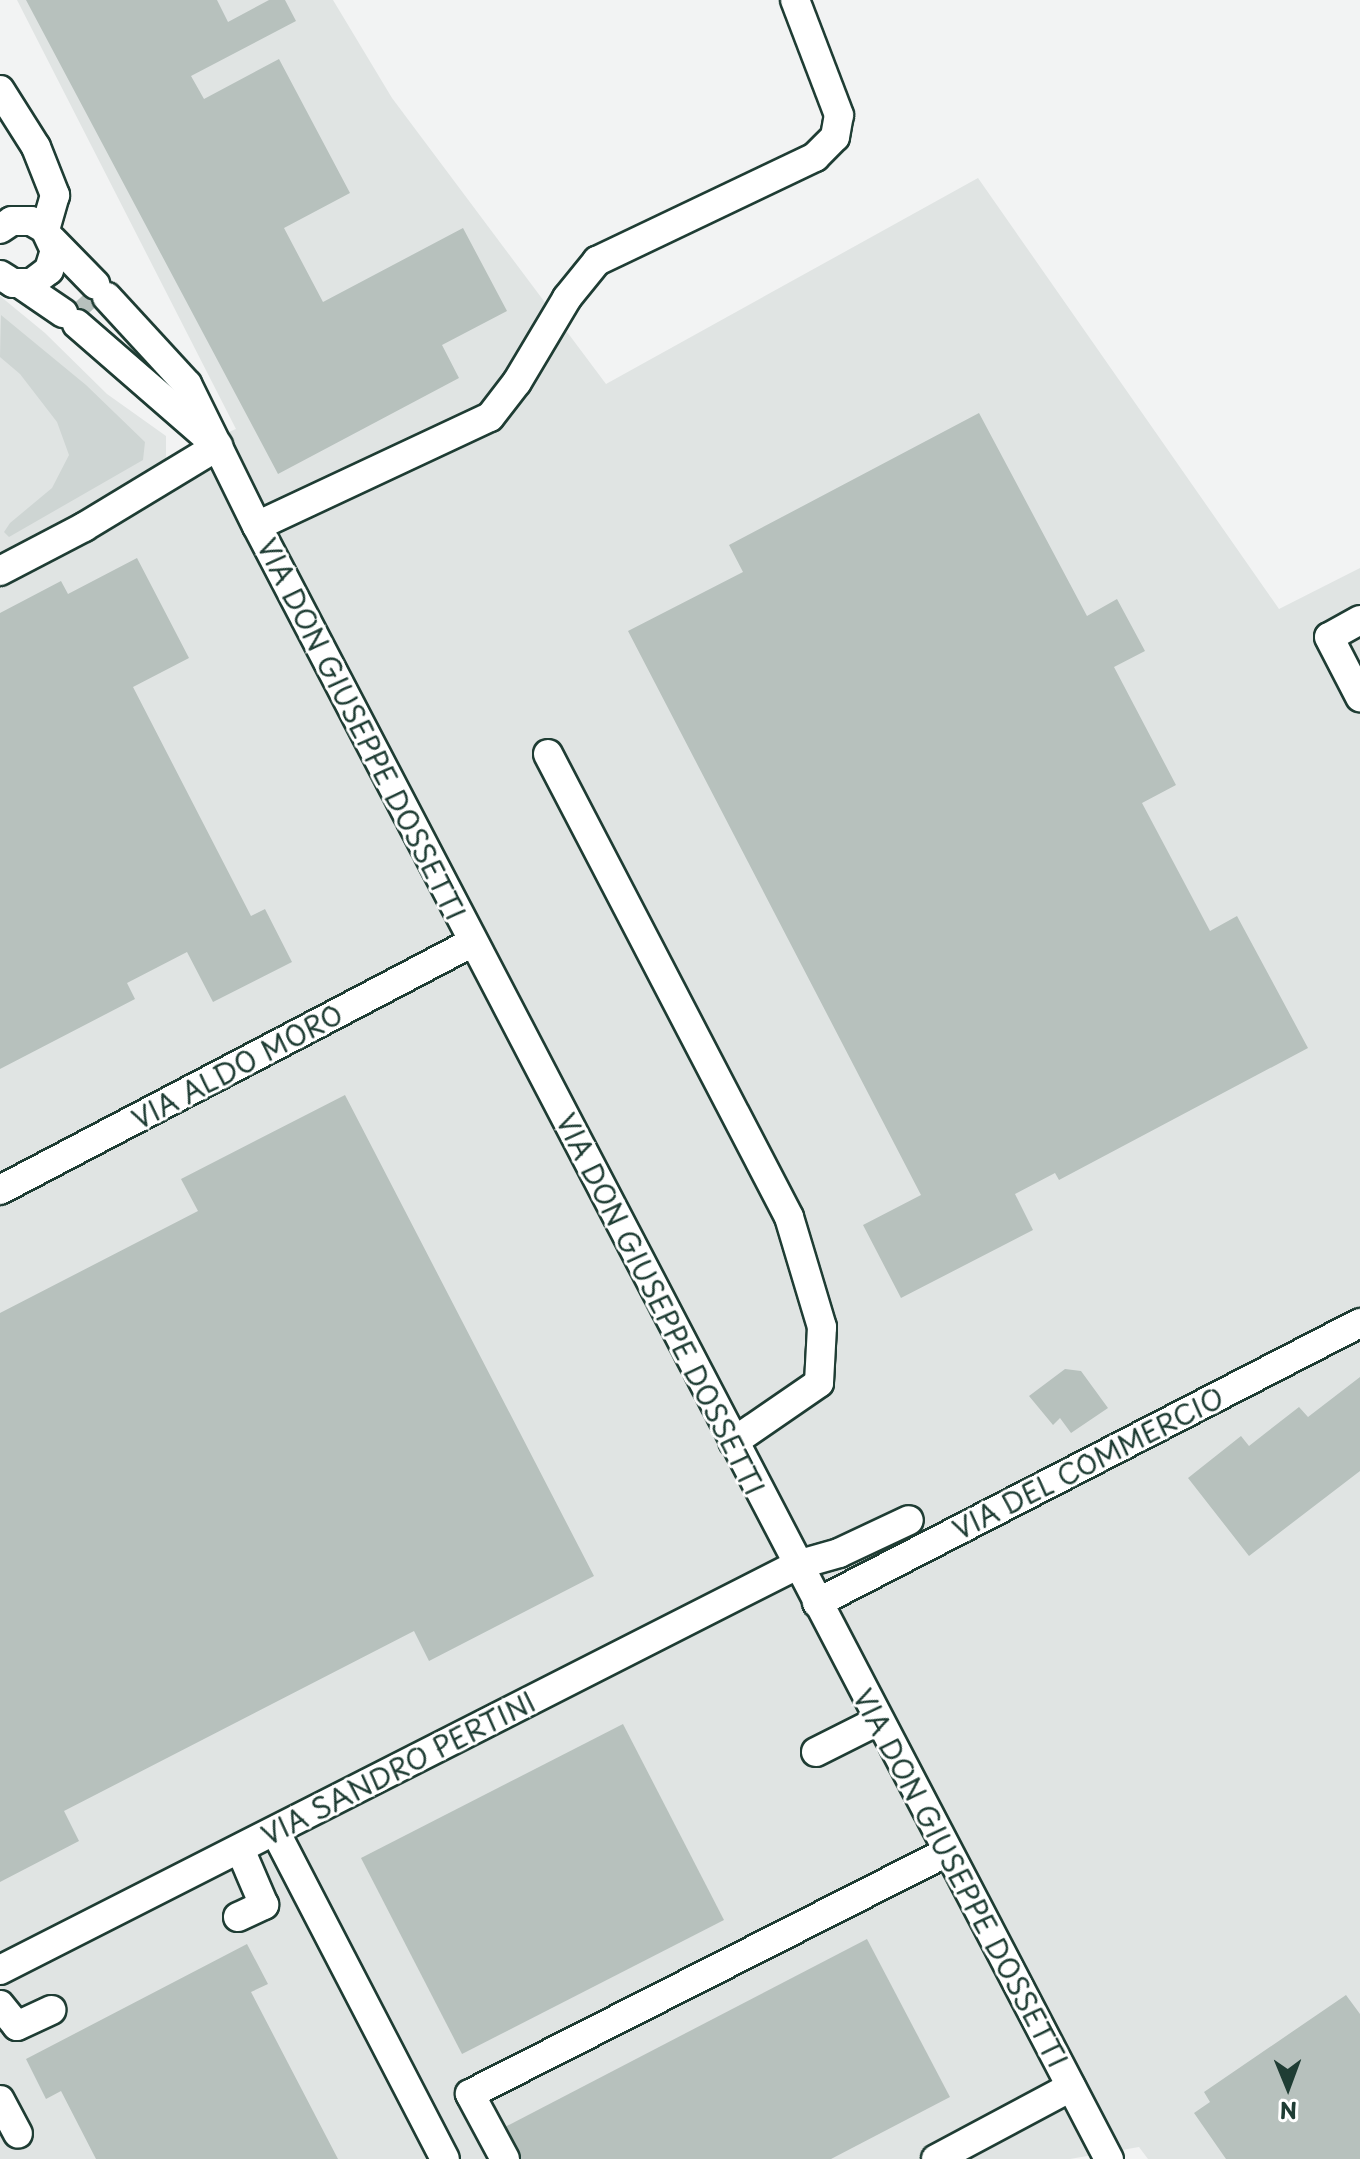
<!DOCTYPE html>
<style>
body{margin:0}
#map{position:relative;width:1360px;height:2159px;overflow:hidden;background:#f2f3f3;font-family:"Playpen Sans",sans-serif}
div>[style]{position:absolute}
.built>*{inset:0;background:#e0e4e3}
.green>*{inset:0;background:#ced5d3}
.building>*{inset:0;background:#b7c1bd}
.roads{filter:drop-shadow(2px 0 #1f3d34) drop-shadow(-2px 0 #1f3d34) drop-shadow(0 2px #1f3d34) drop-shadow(0 -2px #1f3d34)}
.minor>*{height:28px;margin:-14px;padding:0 14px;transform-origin:14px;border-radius:14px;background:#fff}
span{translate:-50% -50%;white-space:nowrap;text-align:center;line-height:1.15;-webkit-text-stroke:6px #fff;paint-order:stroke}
.street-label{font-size:28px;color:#1f3d34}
.north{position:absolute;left:1248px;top:2047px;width:80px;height:80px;-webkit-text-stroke:6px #fff;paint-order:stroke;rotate:179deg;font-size:22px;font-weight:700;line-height:32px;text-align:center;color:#1f3d34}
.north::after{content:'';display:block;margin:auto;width:28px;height:36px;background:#1f3d34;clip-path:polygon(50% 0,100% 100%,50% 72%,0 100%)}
</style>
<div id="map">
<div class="built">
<i style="clip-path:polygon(17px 0,333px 0,392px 98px,606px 384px,978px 178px,1279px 609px,1360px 568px,1360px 2159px,1148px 2159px,1139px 2147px,1070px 2159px,0 2159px,0 296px,45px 333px,107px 394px,166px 436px,166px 458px,236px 429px)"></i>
</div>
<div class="green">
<i style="clip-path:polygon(1px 315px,86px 385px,145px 442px,143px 460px,9px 537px,4px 532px,10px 523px,52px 488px,69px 455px,57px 422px,20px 374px,0 357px)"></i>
</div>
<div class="building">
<i style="clip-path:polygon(26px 0,217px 0,228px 22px,269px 0,285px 0,296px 21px,191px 76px,204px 99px,279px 59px,350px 193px,284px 228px,323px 302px,463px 228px,507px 311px,442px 345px,459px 378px,278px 474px)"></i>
<i style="clip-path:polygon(101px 279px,112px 292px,69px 331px,58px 318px)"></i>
<i style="clip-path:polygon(979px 413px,1087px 616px,1117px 599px,1145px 651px,1114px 667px,1176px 785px,1142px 803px,1210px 931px,1237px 916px,1308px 1048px,1059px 1180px,1055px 1173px,1015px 1194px,1033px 1230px,901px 1298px,863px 1225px,921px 1195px,628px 631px,743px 572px,729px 545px)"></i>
<i style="clip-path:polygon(137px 558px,189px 658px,133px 687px,251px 916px,265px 909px,292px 962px,213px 1002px,187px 952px,127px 983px,135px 999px,0 1069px,0 613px,61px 581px,68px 594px)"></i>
<i style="clip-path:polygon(345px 1095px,594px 1576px,429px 1661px,414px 1631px,64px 1811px,79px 1841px,0 1882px,0 1313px,198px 1211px,181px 1179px)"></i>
<i style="clip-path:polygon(1065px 1369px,1081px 1371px,1108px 1408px,1071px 1433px,1060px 1418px,1053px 1425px,1029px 1396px)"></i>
<i style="clip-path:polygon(1360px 1377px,1360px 1471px,1249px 1556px,1188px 1478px,1241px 1436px,1249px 1446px,1299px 1407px,1308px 1417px)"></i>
<i style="clip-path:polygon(623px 1724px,724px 1920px,462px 2054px,361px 1858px)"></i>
<i style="clip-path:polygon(867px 1939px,950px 2097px,831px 2159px,519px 2159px,503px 2128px)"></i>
<i style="clip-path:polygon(247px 1944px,268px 1984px,251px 1992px,338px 2159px,96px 2159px,61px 2091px,46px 2099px,26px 2059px)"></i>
<i style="clip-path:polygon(1346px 1995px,1360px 2014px,1360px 2159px,1226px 2159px,1194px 2113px,1210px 2102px,1204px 2092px)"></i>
</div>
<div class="roads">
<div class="minor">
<i style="left:0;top:90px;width:67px;rotate:57.7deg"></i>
<i style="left:36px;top:147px;width:52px;rotate:68.4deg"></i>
<i style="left:55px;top:195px;width:35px;rotate:106deg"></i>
<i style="left:0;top:229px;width:14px;rotate:-34deg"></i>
<i style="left:12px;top:221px;width:19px"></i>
<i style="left:31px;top:221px;width:16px;rotate:30deg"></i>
<i style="left:45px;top:229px;width:23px;rotate:65deg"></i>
<i style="left:55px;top:250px;width:21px;rotate:107deg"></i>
<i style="left:49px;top:270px;width:21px;rotate:143deg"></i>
<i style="left:32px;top:283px;width:19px;rotate:180deg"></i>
<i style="left:13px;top:283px;width:15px;rotate:-148deg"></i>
<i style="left:52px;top:240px;width:62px;rotate:45.7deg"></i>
<i style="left:22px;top:285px;width:50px;rotate:34.3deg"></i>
<i style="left:107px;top:297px;width:118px;rotate:47.4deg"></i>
<i style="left:187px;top:384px;width:158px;rotate:63.8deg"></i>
<i style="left:257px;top:526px;width:1842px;rotate:62.45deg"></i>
<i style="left:77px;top:324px;width:174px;rotate:41deg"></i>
<i style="left:257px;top:526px;width:257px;rotate:-25.1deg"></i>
<i style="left:490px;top:417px;width:44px;rotate:-52.4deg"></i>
<i style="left:517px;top:382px;width:98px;rotate:-59.2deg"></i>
<i style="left:567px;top:298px;width:48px;rotate:-51deg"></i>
<i style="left:597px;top:261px;width:242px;rotate:-25.5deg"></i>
<i style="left:815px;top:157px;width:28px;rotate:-45deg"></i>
<i style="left:835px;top:137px;width:22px;rotate:-80deg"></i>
<i style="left:839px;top:115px;width:123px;rotate:-110.9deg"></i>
<i style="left:0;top:571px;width:95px;rotate:-27.6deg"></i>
<i style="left:84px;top:527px;width:157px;rotate:-31.2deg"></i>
<i style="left:1360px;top:620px;width:35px;rotate:151deg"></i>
<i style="left:1329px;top:637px;width:68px;rotate:62.7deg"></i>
<i style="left:548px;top:754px;width:522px;rotate:62.5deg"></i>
<i style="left:789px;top:1217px;width:115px;rotate:73.3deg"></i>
<i style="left:822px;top:1327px;width:56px;rotate:93.1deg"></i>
<i style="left:819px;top:1383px;width:104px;rotate:145.5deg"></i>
<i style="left:0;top:1190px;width:534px;rotate:-27.67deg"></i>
<i style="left:817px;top:1603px;width:611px;rotate:-27.28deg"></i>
<i style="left:816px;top:1752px;width:69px;rotate:-26.6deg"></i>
<i style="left:275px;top:1831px;width:369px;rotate:62.6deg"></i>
<i style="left:238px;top:1917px;width:29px;rotate:-25deg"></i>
<i style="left:264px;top:1905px;width:61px;rotate:-113.2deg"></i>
<i style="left:0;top:1970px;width:894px;rotate:-26.94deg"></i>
<i style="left:797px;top:1565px;width:44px;rotate:-15.9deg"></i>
<i style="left:839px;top:1553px;width:77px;rotate:-25.2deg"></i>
<i style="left:0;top:2005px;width:27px;rotate:51deg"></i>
<i style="left:17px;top:2026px;width:38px;rotate:-25deg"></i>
<i style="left:0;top:2100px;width:38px;rotate:62deg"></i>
<i style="left:505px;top:2159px;width:74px;rotate:-118.3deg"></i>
<i style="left:470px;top:2094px;width:535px;rotate:-26.9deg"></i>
<i style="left:936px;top:2159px;width:153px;rotate:-28.1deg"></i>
</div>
</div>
<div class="street-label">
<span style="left:362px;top:729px;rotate:63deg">VIA DON GIUSEPPE DOSSETTI</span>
<span style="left:237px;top:1066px;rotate:-28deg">VIA ALDO MORO</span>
<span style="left:661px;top:1304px;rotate:63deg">VIA DON GIUSEPPE DOSSETTI</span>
<span style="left:1088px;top:1463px;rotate:-27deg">VIA DEL COMMERCIO</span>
<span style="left:398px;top:1768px;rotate:-27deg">VIA SANDRO PERTINI</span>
<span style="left:961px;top:1878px;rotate:62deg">VIA DON GIUSEPPE DOSSETTI</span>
</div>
<div class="north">N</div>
</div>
